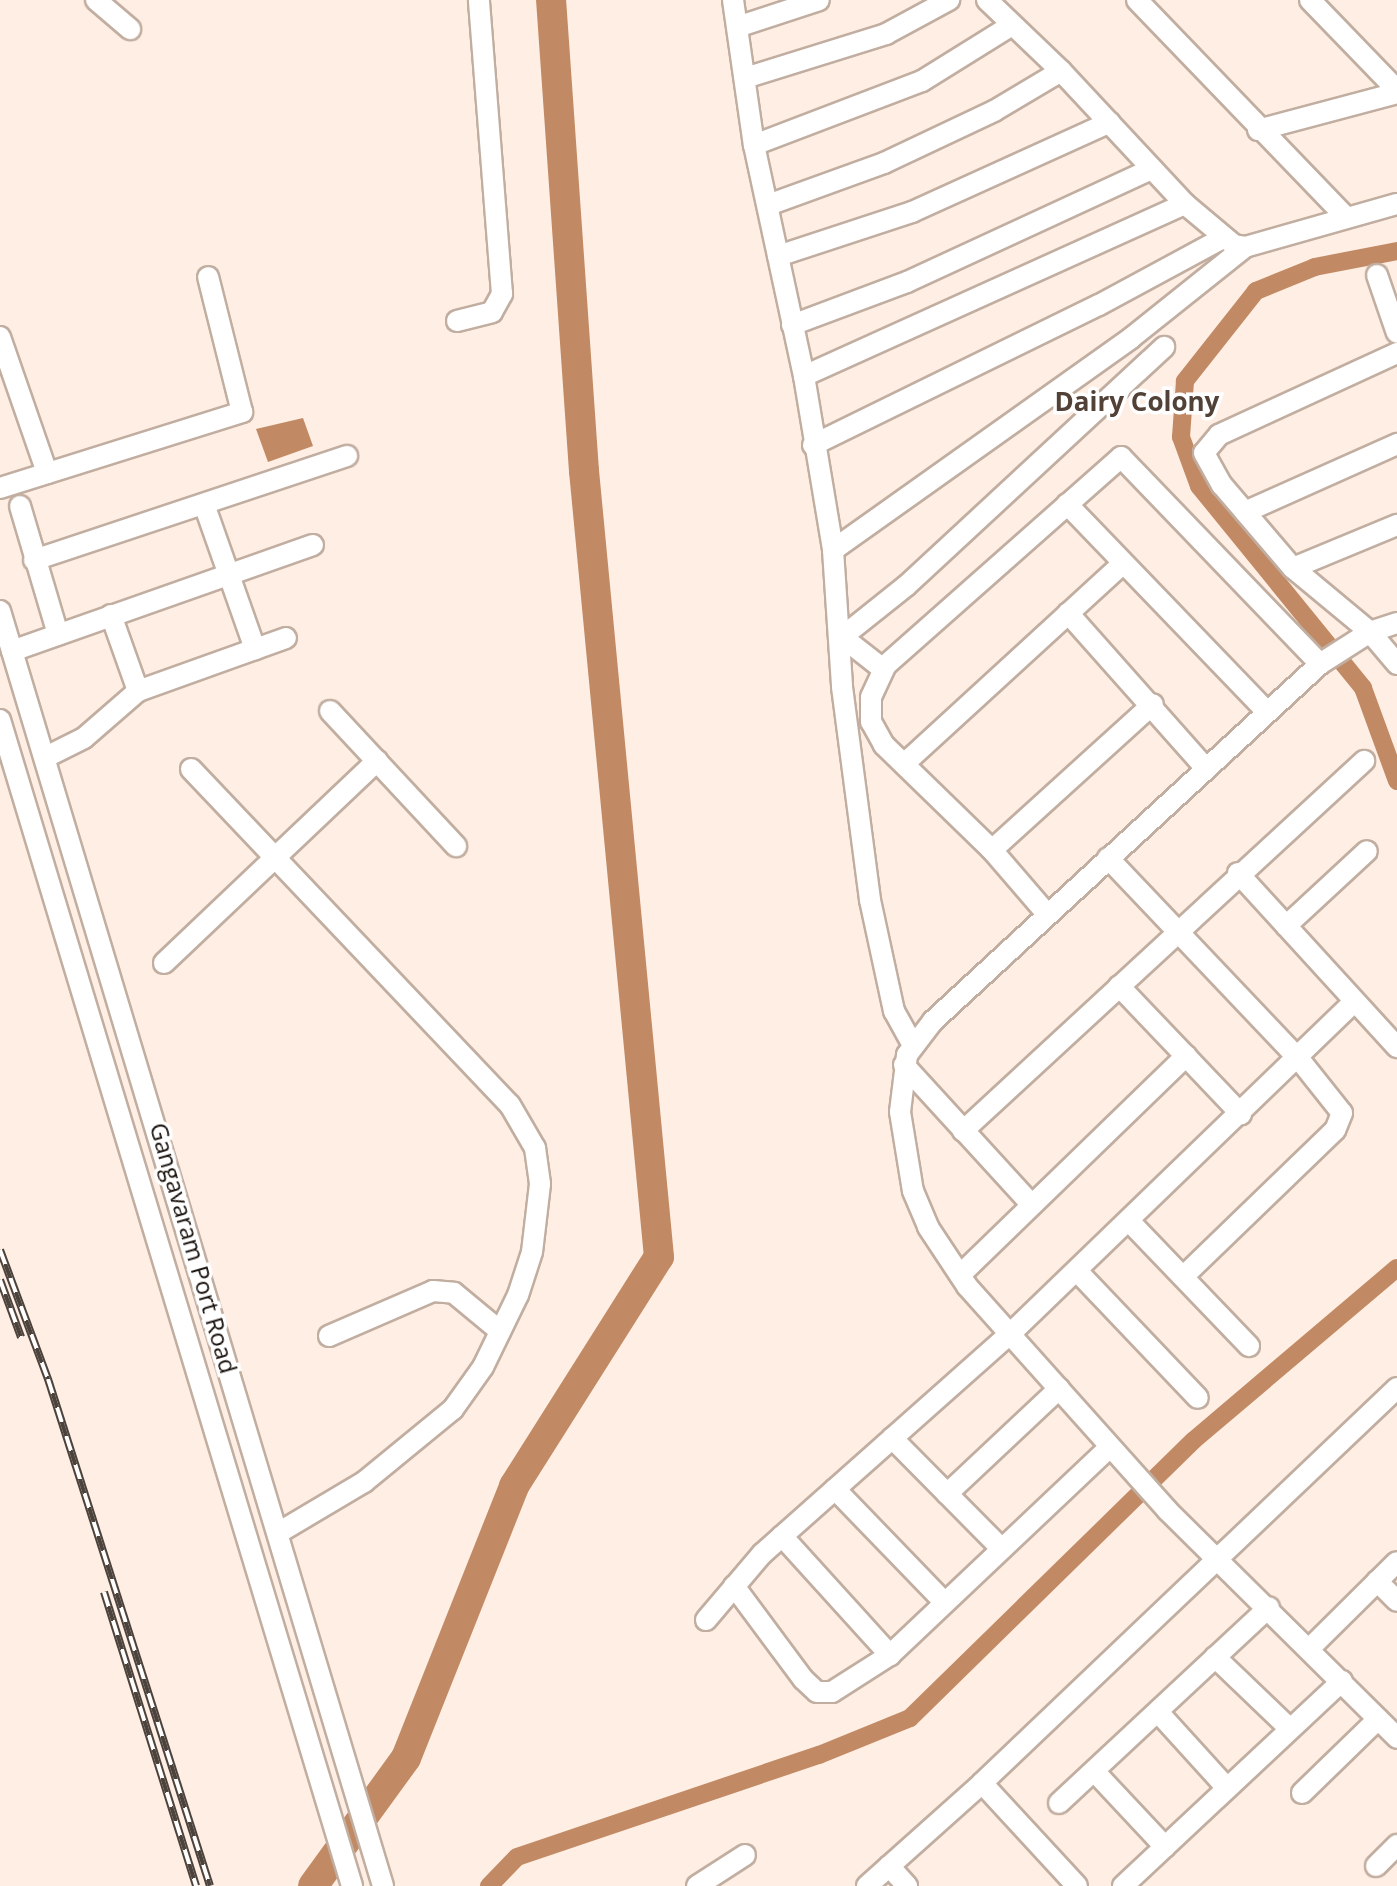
<!DOCTYPE html>
<style>
body{margin:0}
#map{position:relative;width:1397px;height:1886px;overflow:hidden;background:#ffeee3;font-family:"Open Sans",sans-serif}
div>[style]{position:absolute}
.water>*{inset:0;background:#c18a64}
.canal>*{height:18px;margin:-9px;padding:0 9px;transform-origin:9px;border-radius:9px;background:#c18a64}
.river>*{height:30px;margin:-15px;padding:0 15px;transform-origin:15px;border-radius:15px;background:#c18a64}
.roads{filter:drop-shadow(2px 0 #c1aea1) drop-shadow(-2px 0 #c1aea1) drop-shadow(0 2px #c1aea1) drop-shadow(0 -2px #c1aea1)}
.minor>*{height:20px;margin:-10px;padding:0 10px;transform-origin:10px;border-radius:10px;background:#fff}
.rail>*{height:8px;margin-top:-4px;transform-origin:0;background:repeating-linear-gradient(90deg,#fff 0 15px,#4c433d 0 30px);box-sizing:border-box;border-block:2px solid #4c433d}
span{translate:-50% -50%;white-space:nowrap;text-align:center;line-height:1.15;-webkit-text-stroke:7px #fff;paint-order:stroke}
.street-label{font-size:24px;color:#17100c}
.neighbourhood-label{font-size:26px;color:#514136;font-weight:700}
</style>
<div id="map">
<div class="water">
<i style="clip-path:polygon(303px 418px,313px 446px,268px 462px,256px 429px)"></i>
</div>
<div class="canal">
<i style="left:1397px;top:251px;width:84px;rotate:169deg"></i>
<i style="left:1315px;top:267px;width:64px;rotate:157.9deg"></i>
<i style="left:1256px;top:291px;width:115px;rotate:128.3deg"></i>
<i style="left:1185px;top:381px;width:56px;rotate:94.1deg"></i>
<i style="left:1181px;top:437px;width:52px;rotate:69.8deg"></i>
<i style="left:1199px;top:486px;width:260px;rotate:50.9deg"></i>
<i style="left:1363px;top:688px;width:99px;rotate:69.9deg"></i>
<i style="left:489px;top:1886px;width:40px;rotate:-46deg"></i>
<i style="left:517px;top:1857px;width:319px;rotate:-18.7deg"></i>
<i style="left:819px;top:1755px;width:98px;rotate:-22.1deg"></i>
<i style="left:910px;top:1718px;width:397px;rotate:-44.4deg"></i>
<i style="left:1194px;top:1440px;width:266px;rotate:-40.3deg"></i>
</div>
<div class="river">
<i style="left:313px;top:1886px;width:158px;rotate:-54deg"></i>
<i style="left:406px;top:1758px;width:293px;rotate:-68.3deg"></i>
<i style="left:514px;top:1486px;width:271px;rotate:-57.7deg"></i>
<i style="left:659px;top:1257px;width:790px;rotate:-95.45deg"></i>
<i style="left:584px;top:471px;width:472px;rotate:-94deg"></i>
</div>
<div class="roads">
<div class="minor">
<i style="left:96px;top:0;width:45px;rotate:40.5deg"></i>
<i style="left:733px;top:0;width:147px;rotate:81.8deg"></i>
<i style="left:754px;top:145px;width:236px;rotate:77.8deg"></i>
<i style="left:804px;top:376px;width:176px;rotate:80.5deg"></i>
<i style="left:833px;top:550px;width:137px;rotate:86.2deg"></i>
<i style="left:842px;top:687px;width:215px;rotate:82.5deg"></i>
<i style="left:870px;top:900px;width:114px;rotate:77.8deg"></i>
<i style="left:894px;top:1011px;width:37px;rotate:61deg"></i>
<i style="left:987px;top:0;width:103px;rotate:43.8deg"></i>
<i style="left:1061px;top:71px;width:182px;rotate:47deg"></i>
<i style="left:1185px;top:204px;width:64px;rotate:39.9deg"></i>
<i style="left:1234px;top:245px;width:11px;rotate:10deg"></i>
<i style="left:1245px;top:247px;width:158px;rotate:-15.8deg"></i>
<i style="left:1137px;top:0;width:300px;rotate:46.1deg"></i>
<i style="left:1310px;top:0;width:125px;rotate:46deg"></i>
<i style="left:737px;top:27px;width:86px;rotate:-18.2deg"></i>
<i style="left:745px;top:78px;width:148px;rotate:-17.3deg"></i>
<i style="left:886px;top:34px;width:72px;rotate:-28.4deg"></i>
<i style="left:1258px;top:130px;width:144px;rotate:-14.9deg"></i>
<i style="left:754px;top:145px;width:180px;rotate:-20.9deg"></i>
<i style="left:922px;top:81px;width:106px;rotate:-31.9deg"></i>
<i style="left:768px;top:205px;width:123px;rotate:-19.9deg"></i>
<i style="left:884px;top:163px;width:122px;rotate:-25.3deg"></i>
<i style="left:994px;top:111px;width:78px;rotate:-30.8deg"></i>
<i style="left:778px;top:256px;width:141px;rotate:-18.2deg"></i>
<i style="left:912px;top:212px;width:217px;rotate:-24.4deg"></i>
<i style="left:1377px;top:275px;width:61px;rotate:71deg"></i>
<i style="left:457px;top:321px;width:36px;rotate:-14deg"></i>
<i style="left:492px;top:312px;width:21px;rotate:-61deg"></i>
<i style="left:502px;top:294px;width:295px;rotate:-94.5deg"></i>
<i style="left:792px;top:325px;width:123px;rotate:-20.5deg"></i>
<i style="left:907px;top:282px;width:270px;rotate:-24.8deg"></i>
<i style="left:0;top:337px;width:144px;rotate:70.9deg"></i>
<i style="left:1397px;top:353px;width:196px;rotate:155.3deg"></i>
<i style="left:1219px;top:435px;width:23px;rotate:130deg"></i>
<i style="left:1204px;top:453px;width:37px;rotate:61deg"></i>
<i style="left:1222px;top:485px;width:109px;rotate:49.5deg"></i>
<i style="left:1293px;top:568px;width:100px;rotate:39.7deg"></i>
<i style="left:1370px;top:632px;width:42px;rotate:49.8deg"></i>
<i style="left:804px;top:376px;width:418px;rotate:-24.3deg"></i>
<i style="left:813px;top:445px;width:318px;rotate:-26.1deg"></i>
<i style="left:1099px;top:305px;width:141px;rotate:-28.4deg"></i>
<i style="left:0;top:488px;width:254px;rotate:-17.4deg"></i>
<i style="left:242px;top:412px;width:139px;rotate:-104.1deg"></i>
<i style="left:204px;top:504px;width:154px;rotate:70.6deg"></i>
<i style="left:1067px;top:504px;width:287px;rotate:46.1deg"></i>
<i style="left:20px;top:506px;width:134px;rotate:73.5deg"></i>
<i style="left:1245px;top:512px;width:167px;rotate:-24.1deg"></i>
<i style="left:833px;top:550px;width:366px;rotate:-35.4deg"></i>
<i style="left:1131px;top:338px;width:146px;rotate:-38.6deg"></i>
<i style="left:34px;top:560px;width:330px;rotate:-18.4deg"></i>
<i style="left:1293px;top:568px;width:113px;rotate:-22.5deg"></i>
<i style="left:0;top:611px;width:1331px;rotate:73.28deg"></i>
<i style="left:1068px;top:613px;width:205px;rotate:48.4deg"></i>
<i style="left:111px;top:615px;width:81px;rotate:70.4deg"></i>
<i style="left:1397px;top:623px;width:28px;rotate:162deg"></i>
<i style="left:1370px;top:632px;width:59px;rotate:147.4deg"></i>
<i style="left:1320px;top:664px;width:527px;rotate:137.31deg"></i>
<i style="left:933px;top:1021px;width:43px;rotate:127.4deg"></i>
<i style="left:907px;top:1055px;width:57px;rotate:97deg"></i>
<i style="left:900px;top:1112px;width:80px;rotate:80.7deg"></i>
<i style="left:913px;top:1191px;width:39px;rotate:67deg"></i>
<i style="left:928px;top:1227px;width:71px;rotate:56.5deg"></i>
<i style="left:967px;top:1286px;width:300px;rotate:48.2deg"></i>
<i style="left:1167px;top:1510px;width:324px;rotate:44.7deg"></i>
<i style="left:12px;top:651px;width:319px;rotate:-19.4deg"></i>
<i style="left:883px;top:669px;width:52px;rotate:-142deg"></i>
<i style="left:842px;top:637px;width:82px;rotate:-38.6deg"></i>
<i style="left:906px;top:586px;width:352px;rotate:-42.8deg"></i>
<i style="left:330px;top:711px;width:185px;rotate:47deg"></i>
<i style="left:0;top:720px;width:1218px;rotate:73.2deg"></i>
<i style="left:46px;top:757px;width:42px;rotate:-26.6deg"></i>
<i style="left:84px;top:738px;width:72px;rotate:-41deg"></i>
<i style="left:138px;top:691px;width:157px;rotate:-19.7deg"></i>
<i style="left:904px;top:764px;width:294px;rotate:-42.5deg"></i>
<i style="left:191px;top:769px;width:463px;rotate:46.5deg"></i>
<i style="left:510px;top:1105px;width:50px;rotate:59.8deg"></i>
<i style="left:535px;top:1148px;width:36px;rotate:82deg"></i>
<i style="left:540px;top:1184px;width:68px;rotate:96.7deg"></i>
<i style="left:532px;top:1252px;width:45px;rotate:108deg"></i>
<i style="left:518px;top:1295px;width:80px;rotate:115.9deg"></i>
<i style="left:483px;top:1367px;width:52px;rotate:125.5deg"></i>
<i style="left:453px;top:1409px;width:115px;rotate:140.6deg"></i>
<i style="left:364px;top:1482px;width:100px;rotate:149.3deg"></i>
<i style="left:992px;top:850px;width:217px;rotate:-42.2deg"></i>
<i style="left:1108px;top:858px;width:277px;rotate:46.5deg"></i>
<i style="left:1299px;top:1059px;width:69px;rotate:51.5deg"></i>
<i style="left:1342px;top:1113px;width:18px;rotate:112deg"></i>
<i style="left:1335px;top:1130px;width:211px;rotate:136deg"></i>
<i style="left:1238px;top:873px;width:236px;rotate:47.6deg"></i>
<i style="left:1047px;top:914px;width:84px;rotate:-130.7deg"></i>
<i style="left:992px;top:850px;width:151px;rotate:-135.8deg"></i>
<i style="left:884px;top:745px;width:26px;rotate:-119deg"></i>
<i style="left:871px;top:722px;width:25px;rotate:-90deg"></i>
<i style="left:871px;top:697px;width:35px;rotate:-65deg"></i>
<i style="left:886px;top:665px;width:314px;rotate:-41.5deg"></i>
<i style="left:1121px;top:457px;width:287px;rotate:46.1deg"></i>
<i style="left:1286px;top:926px;width:110px;rotate:-42.8deg"></i>
<i style="left:164px;top:963px;width:294px;rotate:-43.5deg"></i>
<i style="left:1119px;top:986px;width:177px;rotate:46.4deg"></i>
<i style="left:904px;top:1065px;width:187px;rotate:47.6deg"></i>
<i style="left:963px;top:1131px;width:546px;rotate:-42.7deg"></i>
<i style="left:1130px;top:1222px;width:172px;rotate:46.2deg"></i>
<i style="left:1077px;top:1271px;width:175px;rotate:46.4deg"></i>
<i style="left:960px;top:1275px;width:315px;rotate:-44.1deg"></i>
<i style="left:329px;top:1336px;width:113px;rotate:-23.4deg"></i>
<i style="left:433px;top:1291px;width:21px;rotate:5deg"></i>
<i style="left:454px;top:1293px;width:60px;rotate:39.6deg"></i>
<i style="left:892px;top:1438px;width:156px;rotate:45.3deg"></i>
<i style="left:835px;top:1489px;width:158px;rotate:46deg"></i>
<i style="left:947px;top:1494px;width:154px;rotate:-43.2deg"></i>
<i style="left:782px;top:1536px;width:161px;rotate:47.8deg"></i>
<i style="left:1377px;top:1581px;width:28px;rotate:45deg"></i>
<i style="left:734px;top:1586px;width:116px;rotate:53.4deg"></i>
<i style="left:803px;top:1679px;width:19px;rotate:43deg"></i>
<i style="left:817px;top:1692px;width:15px"></i>
<i style="left:832px;top:1692px;width:69px;rotate:-32.5deg"></i>
<i style="left:890px;top:1655px;width:303px;rotate:-43.4deg"></i>
<i style="left:706px;top:1620px;width:87px;rotate:-49.7deg"></i>
<i style="left:762px;top:1554px;width:332px;rotate:-41.6deg"></i>
<i style="left:1010px;top:1334px;width:478px;rotate:-44deg"></i>
<i style="left:1310px;top:1648px;width:122px;rotate:-44.7deg"></i>
<i style="left:1215px;top:1657px;width:104px;rotate:43.8deg"></i>
<i style="left:1158px;top:1712px;width:103px;rotate:47.8deg"></i>
<i style="left:1094px;top:1771px;width:104px;rotate:46.9deg"></i>
<i style="left:982px;top:1783px;width:140px;rotate:47.3deg"></i>
<i style="left:1302px;top:1793px;width:106px;rotate:-44.2deg"></i>
<i style="left:1059px;top:1803px;width:287px;rotate:-43deg"></i>
<i style="left:889px;top:1866px;width:27px;rotate:48deg"></i>
<i style="left:1376px;top:1866px;width:30px;rotate:-45deg"></i>
<i style="left:697px;top:1886px;width:57px;rotate:-32.9deg"></i>
<i style="left:867px;top:1886px;width:154px;rotate:-41.8deg"></i>
<i style="left:982px;top:1783px;width:573px;rotate:-43.59deg"></i>
<i style="left:1123px;top:1886px;width:300px;rotate:-43.1deg"></i>
</div>
</div>
<div class="rail">
<i style="left:0;top:1250px;width:138px;rotate:69.6deg"></i>
<i style="left:48px;top:1379px;width:532px;rotate:72.28deg"></i>
<i style="left:0;top:1280px;width:61px;rotate:69.8deg"></i>
<i style="left:104px;top:1592px;width:308px;rotate:72.6deg"></i>
</div>
<div class="street-label">
<span style="left:194px;top:1248px;rotate:74deg">Gangavaram Port Road</span>
</div>
<div class="neighbourhood-label">
<span style="left:1137px;top:402px">Dairy Colony</span>
</div>
</div>
